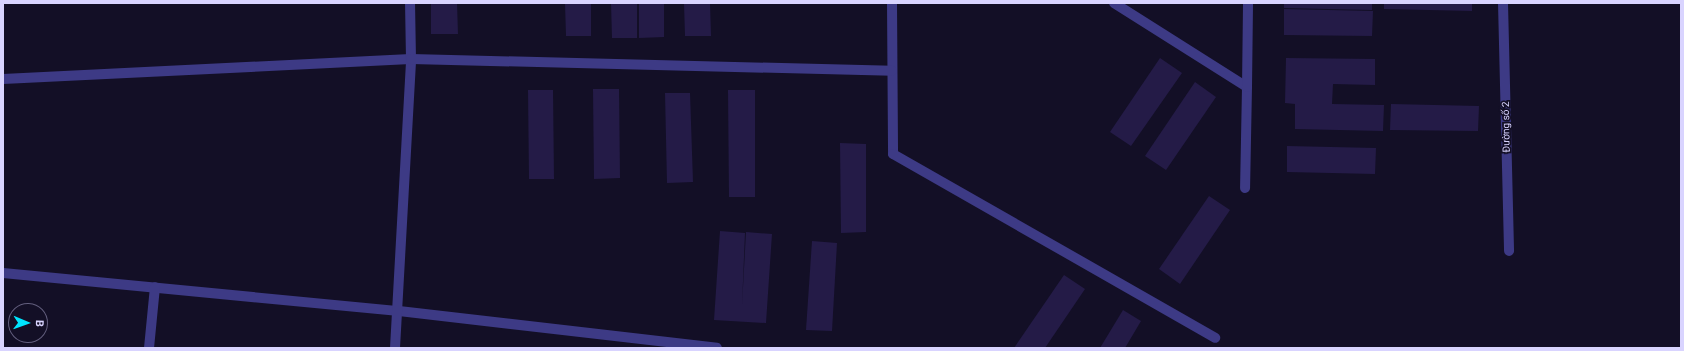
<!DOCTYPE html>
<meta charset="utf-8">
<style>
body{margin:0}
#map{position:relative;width:1684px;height:351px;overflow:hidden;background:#130f26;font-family:Roboto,sans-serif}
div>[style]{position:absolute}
.building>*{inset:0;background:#241b47}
.minor>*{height:10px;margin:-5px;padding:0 5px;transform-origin:5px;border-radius:5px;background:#3d3a85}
span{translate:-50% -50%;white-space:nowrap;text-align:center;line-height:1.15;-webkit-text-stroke:3.5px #130f26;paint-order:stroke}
.street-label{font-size:10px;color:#d9d4ff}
.frame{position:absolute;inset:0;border:4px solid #d9d4ff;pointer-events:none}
.north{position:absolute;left:8px;top:303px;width:40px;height:40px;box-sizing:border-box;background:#130f26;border:1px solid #625e7d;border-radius:50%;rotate:92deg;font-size:11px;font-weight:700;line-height:16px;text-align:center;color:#d9d4ff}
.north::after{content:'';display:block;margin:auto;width:14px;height:18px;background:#00e5ff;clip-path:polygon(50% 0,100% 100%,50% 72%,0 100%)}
</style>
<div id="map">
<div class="building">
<i style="clip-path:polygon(431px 3px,457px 3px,458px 34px,431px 34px)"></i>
<i style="clip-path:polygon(565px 3px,591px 3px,591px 36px,566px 36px)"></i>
<i style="clip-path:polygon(611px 3px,637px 3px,637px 38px,612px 38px)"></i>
<i style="clip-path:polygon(639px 3px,664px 3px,664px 37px,639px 38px)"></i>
<i style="clip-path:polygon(684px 3px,710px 3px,711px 36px,685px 36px)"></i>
<i style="clip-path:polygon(1284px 3px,1372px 3px,1372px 10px,1284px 8px)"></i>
<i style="clip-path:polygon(1384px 3px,1472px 3px,1472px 11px,1384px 9px)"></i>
<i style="clip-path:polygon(1284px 9px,1373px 11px,1372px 36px,1284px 35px)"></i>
<i style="clip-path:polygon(1160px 58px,1182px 73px,1131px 146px,1110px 132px)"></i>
<i style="clip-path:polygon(1286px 58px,1375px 59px,1375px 85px,1333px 84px,1332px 104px,1384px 105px,1383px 131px,1295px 129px,1295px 104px,1285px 103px)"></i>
<i style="clip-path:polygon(1195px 82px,1216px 97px,1166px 170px,1145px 156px)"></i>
<i style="clip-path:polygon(593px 89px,619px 89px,620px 178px,594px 179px)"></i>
<i style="clip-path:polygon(528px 90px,553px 90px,554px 179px,529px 179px)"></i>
<i style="clip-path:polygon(728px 90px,755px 90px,755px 197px,729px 197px)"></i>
<i style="clip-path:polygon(665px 93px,690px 93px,693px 182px,667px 183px)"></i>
<i style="clip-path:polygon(1391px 104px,1479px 106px,1478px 131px,1390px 130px)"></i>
<i style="clip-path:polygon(840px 143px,866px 144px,866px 232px,841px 233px)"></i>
<i style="clip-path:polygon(1287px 146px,1376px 148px,1375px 174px,1287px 172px)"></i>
<i style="clip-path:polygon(1209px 196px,1230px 210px,1180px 284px,1159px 269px)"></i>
<i style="clip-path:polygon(720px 231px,745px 233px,742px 306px,746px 232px,772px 234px,766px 323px,714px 320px)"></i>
<i style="clip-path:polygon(812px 241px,837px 243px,832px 331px,806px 330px)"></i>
<i style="clip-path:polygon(1064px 275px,1085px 289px,1045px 348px,1014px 348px)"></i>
<i style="clip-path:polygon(1123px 310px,1141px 321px,1125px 348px,1100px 348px)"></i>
</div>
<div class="minor">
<i style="left:892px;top:3px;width:151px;rotate:89.6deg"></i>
<i style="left:893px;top:154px;width:371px;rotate:29.7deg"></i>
<i style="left:1114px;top:3px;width:157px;rotate:32.3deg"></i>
<i style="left:1247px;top:87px;width:101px;rotate:91.1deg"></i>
<i style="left:1503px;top:3px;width:248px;rotate:88.6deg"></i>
<i style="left:3px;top:79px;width:408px;rotate:-2.8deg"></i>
<i style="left:411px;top:59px;width:56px;rotate:-91deg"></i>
<i style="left:1247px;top:87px;width:84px;rotate:-89.3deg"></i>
<i style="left:3px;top:273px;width:398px;rotate:5.5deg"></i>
<i style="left:399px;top:311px;width:320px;rotate:6.6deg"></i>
<i style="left:149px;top:348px;width:61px;rotate:-84.4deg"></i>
<i style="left:395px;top:348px;width:289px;rotate:-86.8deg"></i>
<i style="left:411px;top:59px;width:481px;rotate:1.4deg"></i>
</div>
<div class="street-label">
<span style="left:1506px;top:127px;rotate:-91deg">Đường số 2</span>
</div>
<div class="frame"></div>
<div class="north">B</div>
</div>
